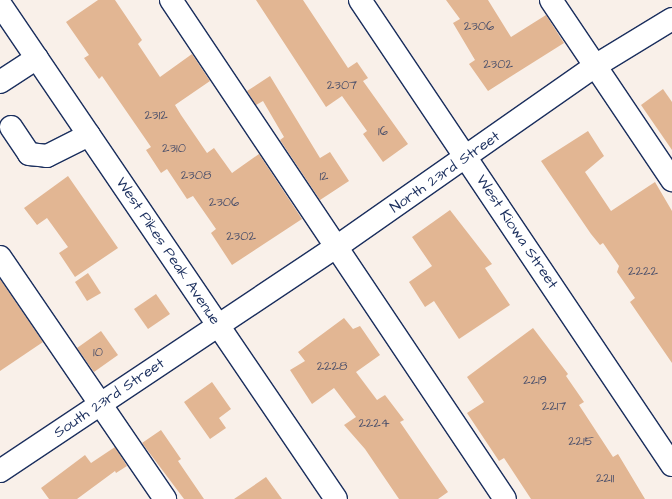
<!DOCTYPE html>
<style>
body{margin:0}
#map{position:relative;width:672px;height:499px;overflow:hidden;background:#f9f0e9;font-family:"Architects Daughter",sans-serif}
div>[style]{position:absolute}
.building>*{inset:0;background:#e2b693}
.roads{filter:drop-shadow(1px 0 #1b2f5e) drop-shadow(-1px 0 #1b2f5e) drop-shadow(0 1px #1b2f5e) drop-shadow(0 -1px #1b2f5e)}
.minor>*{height:22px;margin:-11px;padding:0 11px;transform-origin:11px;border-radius:11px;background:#fff}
span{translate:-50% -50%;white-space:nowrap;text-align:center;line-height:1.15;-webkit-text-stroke:3.5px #fff;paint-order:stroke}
.number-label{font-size:13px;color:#4d516b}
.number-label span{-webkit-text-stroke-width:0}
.street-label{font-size:15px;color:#1b2f5e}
</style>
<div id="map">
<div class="building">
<i style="clip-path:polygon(98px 0,115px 0,142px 40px,138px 44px,160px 77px,192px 54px,210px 81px,175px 105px,181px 115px,207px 153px,214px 148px,232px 173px,259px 154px,302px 219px,232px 265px,211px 233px,216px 229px,193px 196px,187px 199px,167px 169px,161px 173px,146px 150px,151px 147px,102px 76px,99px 79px,84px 58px,89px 55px,66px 22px)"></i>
<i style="clip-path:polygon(256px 0,303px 0,348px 68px,357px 62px,368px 78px,363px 81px,408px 144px,383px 162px,363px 134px,367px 131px,342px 96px,326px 107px)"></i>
<i style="clip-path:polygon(446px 0,488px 0,511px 37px,546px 15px,564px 43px,488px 91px,469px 64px,475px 60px,453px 23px,460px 19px)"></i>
<i style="clip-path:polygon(270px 76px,320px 158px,330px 152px,349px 181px,320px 200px,280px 140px,284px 137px,263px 101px,256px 105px,247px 91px)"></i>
<i style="clip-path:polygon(663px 89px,672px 102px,672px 150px,641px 105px)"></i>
<i style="clip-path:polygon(588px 131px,604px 156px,585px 172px,611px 211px,655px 182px,672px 211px,672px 363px,630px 302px,635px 298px,617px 272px,619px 266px,603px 243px,600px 245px,591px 234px,541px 161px)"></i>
<i style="clip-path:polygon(68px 176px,118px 248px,75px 277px,59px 253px,68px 247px,47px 218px,37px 225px,24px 208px)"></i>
<i style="clip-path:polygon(450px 210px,492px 264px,485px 268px,510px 305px,459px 339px,434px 301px,425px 307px,409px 282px,432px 266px,412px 237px)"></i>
<i style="clip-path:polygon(88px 273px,101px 293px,87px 301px,75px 282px)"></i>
<i style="clip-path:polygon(0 279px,43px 342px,0 371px)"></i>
<i style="clip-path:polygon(156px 294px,170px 314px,148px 329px,134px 309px)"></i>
<i style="clip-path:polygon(344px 318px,353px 329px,360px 326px,380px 355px,356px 372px,377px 400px,385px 395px,404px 420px,400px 422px,448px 492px,438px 499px,399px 499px,365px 449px,344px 425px,356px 417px,334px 388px,312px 404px,290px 370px,305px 361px,298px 352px)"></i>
<i style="clip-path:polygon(533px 328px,568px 374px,566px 376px,584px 402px,579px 405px,613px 457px,618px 454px,645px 499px,531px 499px,504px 458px,499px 461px,467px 413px,484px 402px,467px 377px)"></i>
<i style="clip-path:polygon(101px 331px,118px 355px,94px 372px,77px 348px)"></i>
<i style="clip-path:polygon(212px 382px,231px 409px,219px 418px,226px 428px,210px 439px,184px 402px)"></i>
<i style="clip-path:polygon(161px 430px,181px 459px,178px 461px,204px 499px,184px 499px,142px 443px)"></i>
<i style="clip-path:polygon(115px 447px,127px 466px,116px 473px,115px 471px,77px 499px,49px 499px,41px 488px,85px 455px,91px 463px)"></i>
<i style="clip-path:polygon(266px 477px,282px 499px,234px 499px)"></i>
</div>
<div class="roads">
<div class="minor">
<i style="left:171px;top:0;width:600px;rotate:56.2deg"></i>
<i style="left:360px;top:0;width:560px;rotate:56.14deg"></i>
<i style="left:551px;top:0;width:217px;rotate:56.1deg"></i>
<i style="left:0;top:4px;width:598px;rotate:55.83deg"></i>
<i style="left:0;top:82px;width:44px;rotate:-33deg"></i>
<i style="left:11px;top:127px;width:32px;rotate:56deg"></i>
<i style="left:29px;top:154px;width:18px;rotate:6deg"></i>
<i style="left:47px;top:156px;width:47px;rotate:-26.6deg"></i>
<i style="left:0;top:257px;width:293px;rotate:55.7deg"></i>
<i style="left:0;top:471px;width:402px;rotate:-33.7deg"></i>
<i style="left:335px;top:248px;width:317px;rotate:-35deg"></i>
<i style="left:595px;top:66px;width:90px;rotate:-31.4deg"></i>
</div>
</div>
<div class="number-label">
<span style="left:479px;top:26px">2306</span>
<span style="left:498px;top:64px">2302</span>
<span style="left:342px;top:85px">2307</span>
<span style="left:156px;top:115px">2312</span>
<span style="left:383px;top:131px">16</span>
<span style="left:174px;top:148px">2310</span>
<span style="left:196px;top:175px">2308</span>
<span style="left:324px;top:176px">12</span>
<span style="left:224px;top:202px">2306</span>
<span style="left:241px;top:236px">2302</span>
<span style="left:643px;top:271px">2222</span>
<span style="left:98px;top:352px">10</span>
<span style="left:332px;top:366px">2228</span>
<span style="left:535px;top:380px">2219</span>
<span style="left:554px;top:406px">2217</span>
<span style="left:374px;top:423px">2224</span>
<span style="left:581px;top:441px">2215</span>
<span style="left:605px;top:478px">2211</span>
</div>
<div class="street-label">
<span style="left:445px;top:172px;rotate:-35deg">North 23rd Street</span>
<span style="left:517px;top:232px;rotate:56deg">West Kiowa Street</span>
<span style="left:168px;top:251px;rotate:56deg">West Pikes Peak Avenue</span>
<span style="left:109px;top:398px;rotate:-34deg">South 23rd Street</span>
</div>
</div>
